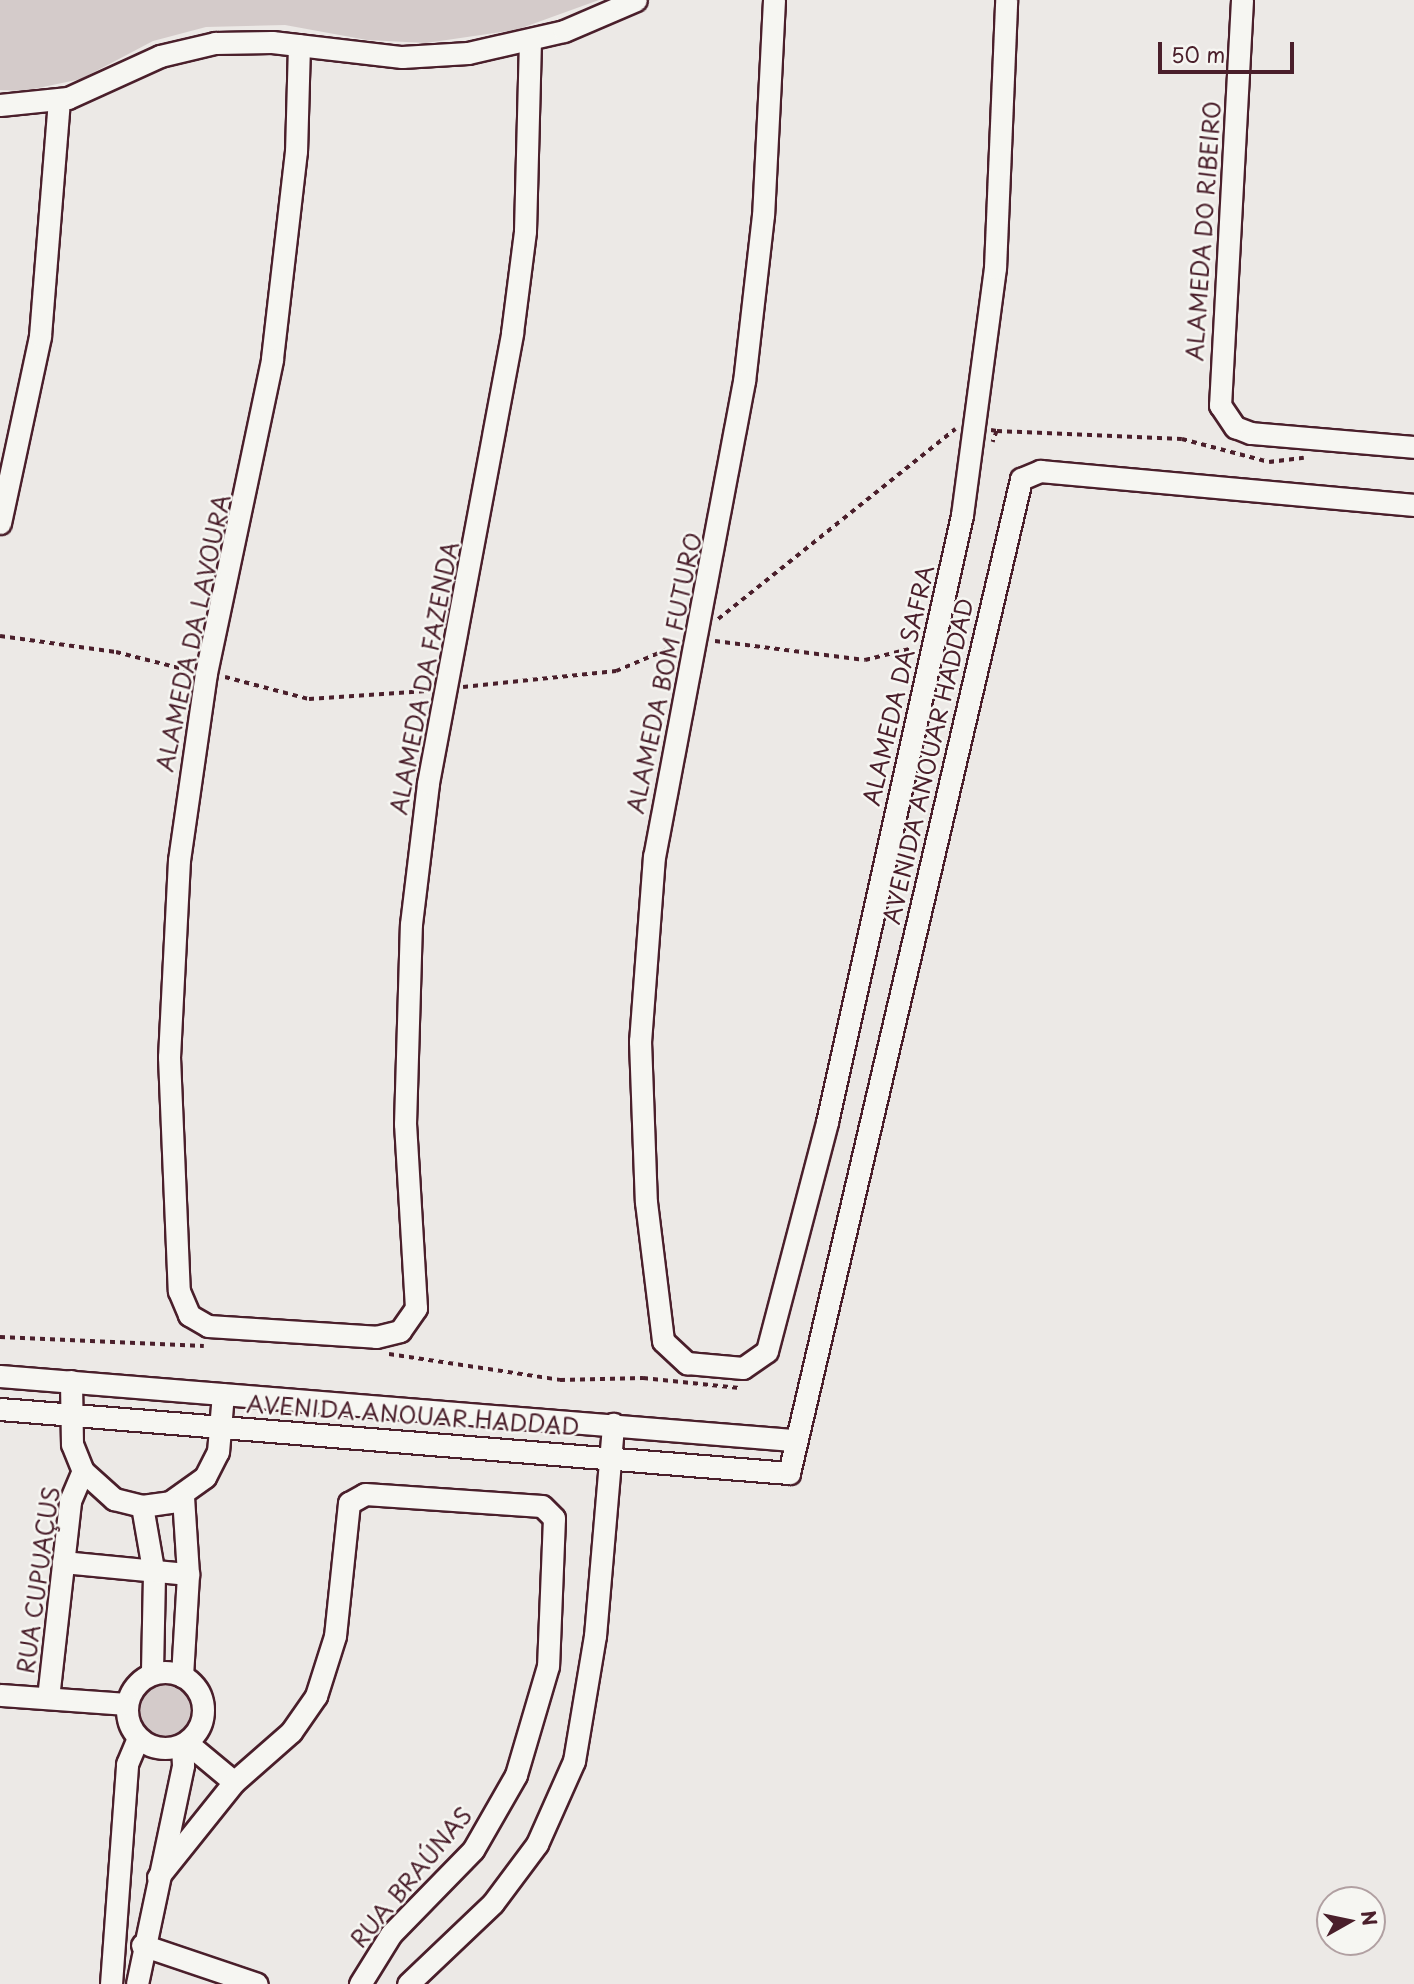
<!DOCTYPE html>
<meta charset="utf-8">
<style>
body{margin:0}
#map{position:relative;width:1414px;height:1984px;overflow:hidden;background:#ece9e6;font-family:"Playpen Sans",sans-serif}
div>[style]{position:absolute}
.green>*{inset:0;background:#d4cbca}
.round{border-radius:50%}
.path>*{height:3.5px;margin-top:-1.75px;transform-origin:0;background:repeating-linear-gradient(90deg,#4a1f2b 0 5px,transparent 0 10px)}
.roads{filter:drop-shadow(2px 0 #4a1f2b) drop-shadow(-2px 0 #4a1f2b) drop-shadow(0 2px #4a1f2b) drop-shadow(0 -2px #4a1f2b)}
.minor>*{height:21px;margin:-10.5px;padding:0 10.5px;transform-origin:10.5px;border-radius:10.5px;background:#f6f6f2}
.minor>.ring{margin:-10.5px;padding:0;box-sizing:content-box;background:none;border:21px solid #f6f6f2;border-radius:50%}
span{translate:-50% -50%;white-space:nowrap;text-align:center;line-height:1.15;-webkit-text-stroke:5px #f6f6f2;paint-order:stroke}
.street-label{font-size:23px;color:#4a1f2b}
.north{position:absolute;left:1316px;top:1886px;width:70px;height:70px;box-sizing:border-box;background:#f6f6f2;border:2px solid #b1a0a2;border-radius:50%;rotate:81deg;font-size:19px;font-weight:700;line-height:28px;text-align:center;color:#4a1f2b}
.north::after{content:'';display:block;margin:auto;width:24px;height:32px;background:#4a1f2b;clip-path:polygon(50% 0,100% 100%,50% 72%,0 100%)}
.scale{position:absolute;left:1158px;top:42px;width:136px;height:32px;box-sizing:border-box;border:4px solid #4a1f2b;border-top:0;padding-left:9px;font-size:21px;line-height:24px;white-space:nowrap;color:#4a1f2b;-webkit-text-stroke:5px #f6f6f2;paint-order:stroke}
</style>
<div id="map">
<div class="green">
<i style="clip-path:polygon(0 0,599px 0,516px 30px,426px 43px,367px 40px,285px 25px,206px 27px,153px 41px,81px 79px,24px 91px,0 90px)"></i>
<i class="round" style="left:135px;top:1681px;width:58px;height:58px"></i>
</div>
<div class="path">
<i style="left:991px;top:430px;width:6px;rotate:9deg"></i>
<i style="left:997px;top:431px;width:12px;rotate:110deg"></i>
<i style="left:997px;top:431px;width:185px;rotate:2.5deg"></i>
<i style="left:1182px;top:439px;width:90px;rotate:14.8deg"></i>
<i style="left:1269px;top:462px;width:35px;rotate:-7deg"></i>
<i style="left:718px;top:619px;width:304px;rotate:-38.7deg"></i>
<i style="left:0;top:636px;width:117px;rotate:7.9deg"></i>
<i style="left:116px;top:652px;width:73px;rotate:14.2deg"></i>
<i style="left:715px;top:641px;width:151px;rotate:7.2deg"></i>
<i style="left:865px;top:660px;width:49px;rotate:-14deg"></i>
<i style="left:225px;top:677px;width:87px;rotate:14.7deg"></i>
<i style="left:309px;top:699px;width:118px;rotate:-3.9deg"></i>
<i style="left:463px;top:687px;width:154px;rotate:-6deg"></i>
<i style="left:616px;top:671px;width:62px;rotate:-22.8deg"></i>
<i style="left:0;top:1337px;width:204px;rotate:2.5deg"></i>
<i style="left:389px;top:1354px;width:173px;rotate:8.6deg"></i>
<i style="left:560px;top:1380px;width:83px;rotate:-1.4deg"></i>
<i style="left:643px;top:1378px;width:97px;rotate:5.9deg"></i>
</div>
<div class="roads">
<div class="minor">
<i style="left:774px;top:0;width:215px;rotate:92.9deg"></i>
<i style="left:763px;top:215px;width:167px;rotate:96.5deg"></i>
<i style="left:744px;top:381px;width:483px;rotate:100.7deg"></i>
<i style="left:654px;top:856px;width:186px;rotate:94.3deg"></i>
<i style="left:640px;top:1041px;width:161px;rotate:87.9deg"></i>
<i style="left:646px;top:1202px;width:140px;rotate:83deg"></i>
<i style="left:663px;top:1341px;width:33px;rotate:43deg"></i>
<i style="left:687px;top:1363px;width:56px;rotate:5.1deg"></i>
<i style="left:743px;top:1368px;width:29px;rotate:-35deg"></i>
<i style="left:767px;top:1351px;width:237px;rotate:-75.3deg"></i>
<i style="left:827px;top:1122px;width:622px;rotate:-77.46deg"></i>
<i style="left:962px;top:515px;width:249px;rotate:-82.4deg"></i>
<i style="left:995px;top:268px;width:268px;rotate:-87.6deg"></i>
<i style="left:1242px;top:0;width:406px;rotate:93.1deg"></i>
<i style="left:1220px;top:405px;width:27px;rotate:56deg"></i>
<i style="left:1235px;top:427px;width:17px;rotate:21deg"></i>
<i style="left:1251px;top:433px;width:164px;rotate:4.9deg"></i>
<i style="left:299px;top:45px;width:106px;rotate:91.6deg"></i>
<i style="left:296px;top:151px;width:210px;rotate:96.6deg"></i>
<i style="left:272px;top:360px;width:320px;rotate:101.9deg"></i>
<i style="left:206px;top:673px;width:189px;rotate:98.2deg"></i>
<i style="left:179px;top:860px;width:197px;rotate:92.9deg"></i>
<i style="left:169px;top:1057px;width:234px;rotate:87.6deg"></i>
<i style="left:179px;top:1291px;width:26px;rotate:67deg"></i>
<i style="left:189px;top:1315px;width:22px;rotate:30deg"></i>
<i style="left:208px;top:1326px;width:168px;rotate:3.7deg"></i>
<i style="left:376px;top:1337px;width:25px;rotate:-14deg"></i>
<i style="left:400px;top:1331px;width:28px;rotate:-55deg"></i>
<i style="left:416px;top:1308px;width:184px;rotate:-93.4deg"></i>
<i style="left:405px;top:1124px;width:200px;rotate:-88.3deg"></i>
<i style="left:411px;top:924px;width:142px;rotate:-83.1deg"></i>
<i style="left:428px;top:783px;width:458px;rotate:-79.4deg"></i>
<i style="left:512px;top:333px;width:103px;rotate:-82.7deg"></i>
<i style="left:525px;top:231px;width:190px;rotate:-88.5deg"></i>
<i style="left:0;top:105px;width:68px;rotate:-5.9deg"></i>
<i style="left:68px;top:98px;width:101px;rotate:-24.5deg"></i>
<i style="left:160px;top:56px;width:57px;rotate:-13.3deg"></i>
<i style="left:215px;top:43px;width:57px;rotate:-1deg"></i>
<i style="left:272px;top:42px;width:131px;rotate:6.6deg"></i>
<i style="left:402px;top:57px;width:66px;rotate:-3.5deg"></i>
<i style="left:468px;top:53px;width:98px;rotate:-12.9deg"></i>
<i style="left:564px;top:31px;width:78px;rotate:-23.3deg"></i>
<i style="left:0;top:523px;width:191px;rotate:-77.9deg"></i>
<i style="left:40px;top:336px;width:237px;rotate:-85.4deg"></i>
<i style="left:0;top:1376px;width:795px;rotate:4.62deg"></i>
<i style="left:71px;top:1381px;width:63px;rotate:89.1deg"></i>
<i style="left:72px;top:1444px;width:29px;rotate:68deg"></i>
<i style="left:83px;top:1471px;width:42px;rotate:42.1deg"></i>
<i style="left:114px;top:1499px;width:29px;rotate:14deg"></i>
<i style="left:142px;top:1506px;width:28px;rotate:-8deg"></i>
<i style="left:170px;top:1502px;width:43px;rotate:-35.5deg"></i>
<i style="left:205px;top:1477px;width:28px;rotate:-63deg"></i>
<i style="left:218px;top:1452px;width:58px;rotate:-85.1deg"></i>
<i style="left:0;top:1409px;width:792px;rotate:4.64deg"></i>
<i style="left:789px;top:1473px;width:1021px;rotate:-76.86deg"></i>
<i style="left:1021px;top:479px;width:21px;rotate:-23deg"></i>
<i style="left:1040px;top:471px;width:376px;rotate:5.2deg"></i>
<i style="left:142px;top:1506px;width:70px;rotate:80.1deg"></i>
<i style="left:154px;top:1575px;width:99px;rotate:91.2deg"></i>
<i style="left:63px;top:1562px;width:126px;rotate:5.5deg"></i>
<i class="ring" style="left:127px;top:1672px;width:55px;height:55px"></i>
<i style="left:182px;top:1676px;width:102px;rotate:-86.6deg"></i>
<i style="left:188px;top:1574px;width:78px;rotate:-93.7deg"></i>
<i style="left:0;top:1695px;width:127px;rotate:4.1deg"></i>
<i style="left:48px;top:1698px;width:198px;rotate:-83.6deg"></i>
<i style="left:70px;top:1501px;width:33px;rotate:-67deg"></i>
<i style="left:186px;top:1742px;width:62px;rotate:39.8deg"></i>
<i style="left:158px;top:1877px;width:122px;rotate:-51.3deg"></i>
<i style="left:234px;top:1782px;width:76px;rotate:-41.3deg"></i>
<i style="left:291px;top:1732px;width:44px;rotate:-55.2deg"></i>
<i style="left:316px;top:1696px;width:63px;rotate:-72.4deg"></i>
<i style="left:335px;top:1636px;width:134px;rotate:-84deg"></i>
<i style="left:349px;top:1503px;width:18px;rotate:-29deg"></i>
<i style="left:365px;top:1494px;width:177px;rotate:3.9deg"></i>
<i style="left:542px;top:1506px;width:17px;rotate:45deg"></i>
<i style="left:554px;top:1518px;width:148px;rotate:92.3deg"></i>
<i style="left:548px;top:1666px;width:114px;rotate:106.4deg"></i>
<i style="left:516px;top:1775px;width:86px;rotate:119.8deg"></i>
<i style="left:473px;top:1850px;width:117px;rotate:134.3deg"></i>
<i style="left:391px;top:1934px;width:59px;rotate:121.8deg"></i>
<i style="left:142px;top:1945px;width:121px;rotate:18.7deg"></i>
<i style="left:111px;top:1984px;width:221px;rotate:-85.8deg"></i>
<i style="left:127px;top:1764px;width:28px;rotate:-67deg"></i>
<i style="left:137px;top:1984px;width:224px;rotate:-78.1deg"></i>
<i style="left:183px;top:1765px;width:20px;rotate:-93deg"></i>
<i style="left:408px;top:1984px;width:117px;rotate:-43.6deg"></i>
<i style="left:493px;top:1903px;width:74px;rotate:-53.3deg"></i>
<i style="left:537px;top:1844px;width:91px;rotate:-66deg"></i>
<i style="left:574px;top:1761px;width:127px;rotate:-80.5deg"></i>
<i style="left:595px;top:1636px;width:213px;rotate:-85.1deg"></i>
</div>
</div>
<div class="street-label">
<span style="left:1203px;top:231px;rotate:-86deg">ALAMEDA DO RIBEIRO</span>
<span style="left:193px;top:633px;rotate:-78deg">ALAMEDA DA LAVOURA</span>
<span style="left:664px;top:673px;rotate:-78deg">ALAMEDA BOM FUTURO</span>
<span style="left:424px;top:678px;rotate:-79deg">ALAMEDA DA FAZENDA</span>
<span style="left:898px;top:685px;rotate:-77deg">ALAMEDA DA SAFRA</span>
<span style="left:928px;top:761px;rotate:-77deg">AVENIDA ANOUAR HADDAD</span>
<span style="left:413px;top:1415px;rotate:4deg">AVENIDA ANOUAR HADDAD</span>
<span style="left:38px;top:1580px;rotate:-82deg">RUA CUPUAÇUS</span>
<span style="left:411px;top:1877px;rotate:-50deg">RUA BRAÚNAS</span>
</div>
<div class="north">N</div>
<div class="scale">50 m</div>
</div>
